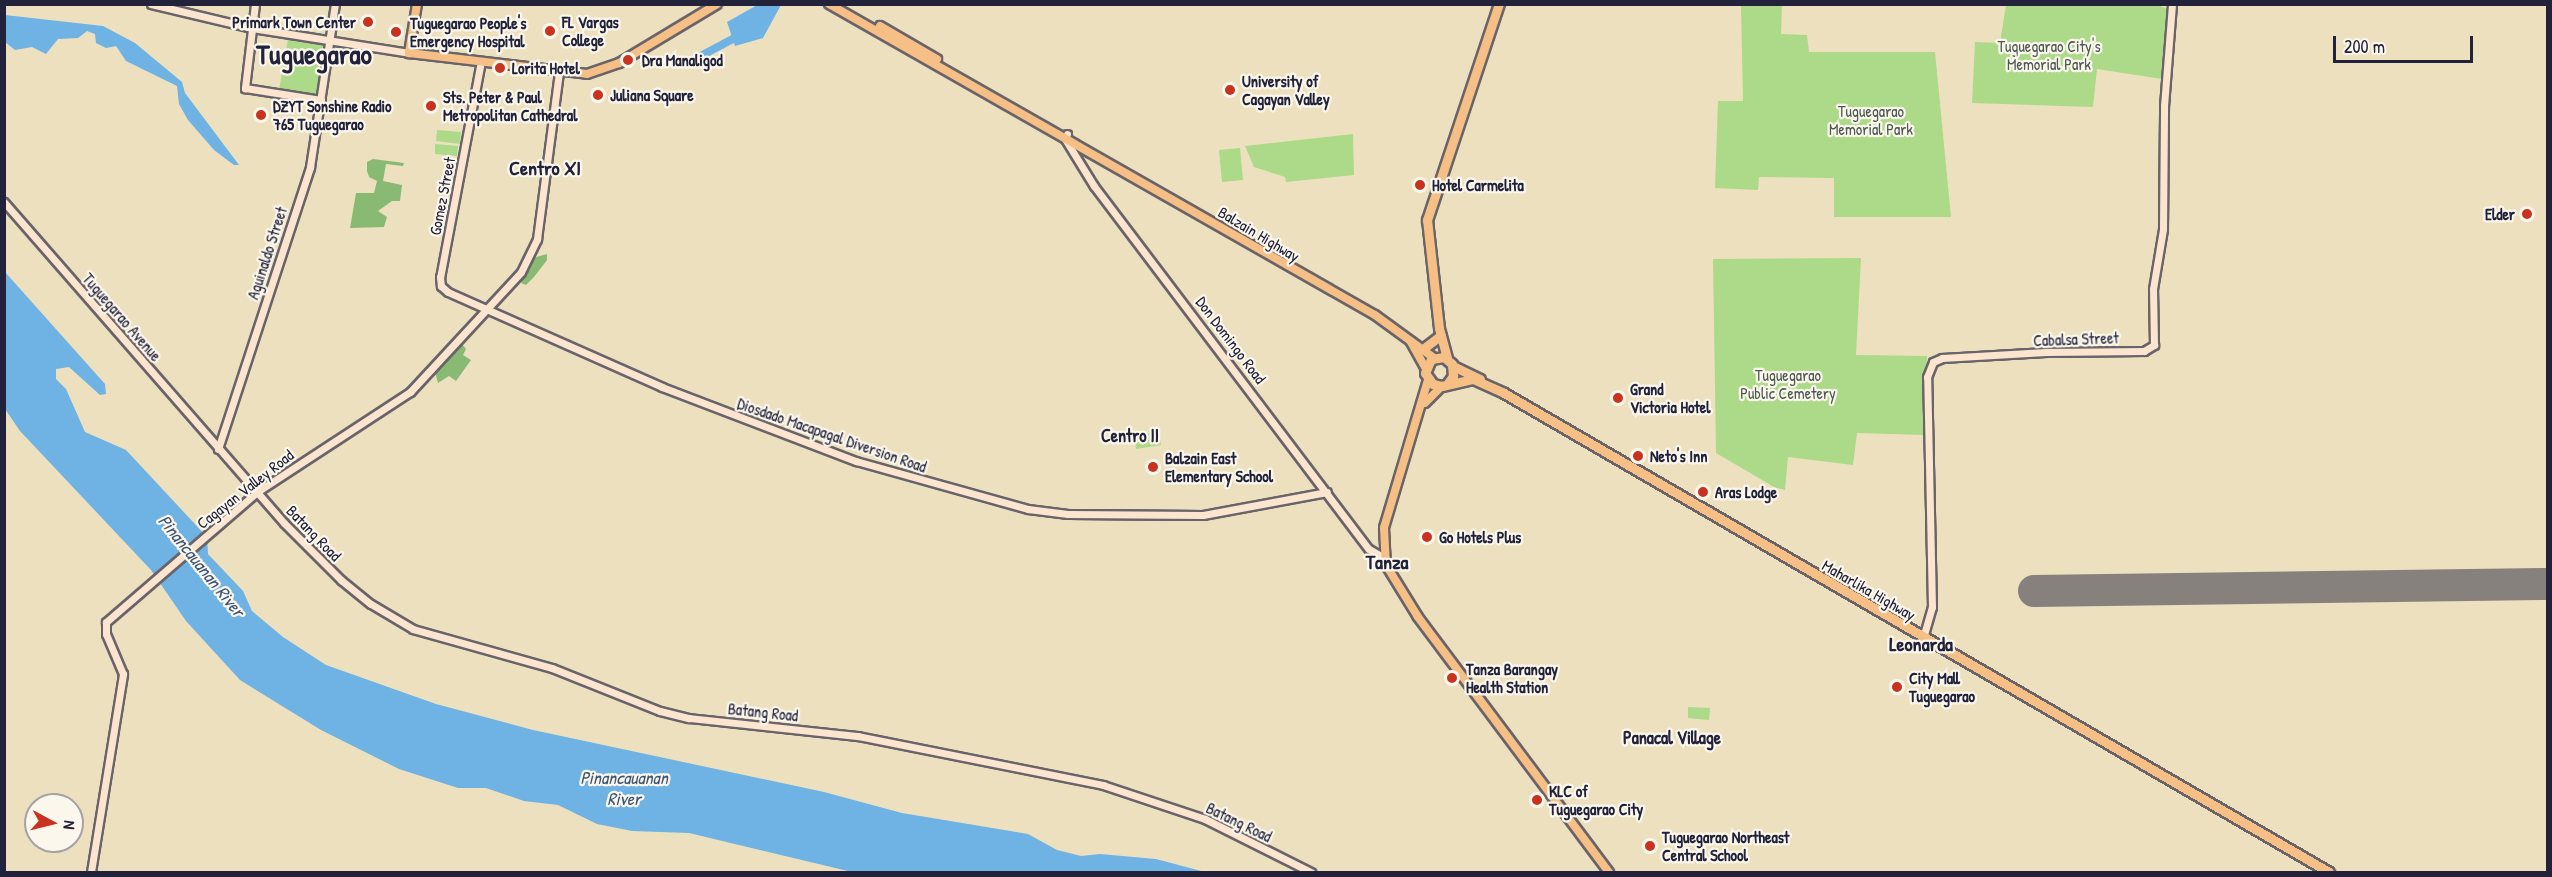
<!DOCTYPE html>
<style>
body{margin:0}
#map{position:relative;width:2552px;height:877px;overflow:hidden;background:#ece0bf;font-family:"Patrick Hand",sans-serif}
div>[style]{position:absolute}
.green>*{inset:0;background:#acda88}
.forest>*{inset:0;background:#89ba74}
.water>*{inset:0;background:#6fb2e4}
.river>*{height:8px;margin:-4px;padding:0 4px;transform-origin:4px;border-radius:4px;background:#6fb2e4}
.runway>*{height:32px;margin:-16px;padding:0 16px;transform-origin:16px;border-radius:16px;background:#87817d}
.roads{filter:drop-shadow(2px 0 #696469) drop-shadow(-2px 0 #696469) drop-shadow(0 2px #696469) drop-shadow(0 -2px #696469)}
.secondary>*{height:7px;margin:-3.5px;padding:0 3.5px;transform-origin:3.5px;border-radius:3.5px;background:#fbe5cf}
.primary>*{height:8px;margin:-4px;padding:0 4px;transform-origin:4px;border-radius:4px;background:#f5bf86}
.highway>*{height:9px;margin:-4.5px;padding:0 4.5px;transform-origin:4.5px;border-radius:4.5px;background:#f5bf86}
.dots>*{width:16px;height:16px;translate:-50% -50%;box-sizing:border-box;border:3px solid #fbf7ec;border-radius:50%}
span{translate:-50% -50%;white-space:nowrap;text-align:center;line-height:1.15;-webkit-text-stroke:4.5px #fbf7ec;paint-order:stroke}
.poi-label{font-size:16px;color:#22223b;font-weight:700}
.right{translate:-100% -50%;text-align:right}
.left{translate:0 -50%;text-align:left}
.park-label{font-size:16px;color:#4b5952}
.street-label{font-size:16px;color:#22223b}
.neighbourhood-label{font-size:18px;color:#22223b;font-weight:700}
.water-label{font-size:18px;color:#3d5476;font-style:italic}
.quarter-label{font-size:20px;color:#22223b;font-weight:700}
.town-label{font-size:28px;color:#22223b;font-weight:700}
.frame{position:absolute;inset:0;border:6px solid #22223b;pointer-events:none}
.north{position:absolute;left:24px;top:793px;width:60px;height:60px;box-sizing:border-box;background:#fbf7ec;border:2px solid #a4a2a5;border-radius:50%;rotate:97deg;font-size:16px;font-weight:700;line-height:24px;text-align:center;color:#22223b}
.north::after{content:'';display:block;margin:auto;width:21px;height:27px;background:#c8321e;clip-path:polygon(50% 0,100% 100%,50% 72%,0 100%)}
.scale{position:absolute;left:2333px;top:36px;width:140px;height:27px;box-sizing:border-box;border:3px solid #22223b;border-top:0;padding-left:8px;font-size:18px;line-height:21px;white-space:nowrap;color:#22223b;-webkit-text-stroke:4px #fbf7ec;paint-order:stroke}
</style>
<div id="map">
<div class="green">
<i style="clip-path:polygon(2155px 4px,2170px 10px,2162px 79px,2097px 69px,2093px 107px,1972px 103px,1975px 42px,2000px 43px,2006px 5px)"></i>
<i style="clip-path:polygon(1741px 5px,1782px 5px,1781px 34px,1807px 35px,1809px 52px,1935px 52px,1951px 217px,1834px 217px,1834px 178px,1759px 177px,1758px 190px,1715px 188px,1718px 101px,1743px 101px)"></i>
<i style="clip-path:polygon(288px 39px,327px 46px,320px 96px,279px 90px)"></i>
<i style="clip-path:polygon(437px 130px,461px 132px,460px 144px,436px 141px)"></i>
<i style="clip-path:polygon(1353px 134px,1354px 175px,1286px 182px,1285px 177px,1254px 167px,1245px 146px)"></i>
<i style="clip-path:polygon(435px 144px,458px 146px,457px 156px,435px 154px)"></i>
<i style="clip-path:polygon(1240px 148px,1243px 180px,1222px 182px,1219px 150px)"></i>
<i style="clip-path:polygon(1861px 258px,1856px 355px,1927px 356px,1925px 435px,1857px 433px,1853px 465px,1788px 457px,1785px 490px,1774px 487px,1716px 453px,1713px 259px)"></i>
<i style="clip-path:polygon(1159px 432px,1161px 445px,1136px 449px,1134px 435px)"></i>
<i style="clip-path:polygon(1688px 707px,1710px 708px,1709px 720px,1688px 718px)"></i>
</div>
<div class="forest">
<i style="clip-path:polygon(373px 159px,404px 163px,403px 166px,386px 164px,383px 181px,402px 185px,400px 201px,392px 201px,378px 211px,387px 217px,384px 227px,350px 228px,356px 193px,374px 193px,377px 181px,369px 177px,367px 171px,367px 162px)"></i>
<i style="clip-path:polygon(547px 254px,547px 260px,534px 277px,526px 285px,521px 283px,533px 258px)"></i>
<i style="clip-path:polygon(461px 343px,466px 349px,463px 355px,471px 360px,456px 381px,449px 376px,438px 383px,435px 372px)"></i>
</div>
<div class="water">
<i style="clip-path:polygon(759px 4px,781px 5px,763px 38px,735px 46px,727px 22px)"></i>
<i style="clip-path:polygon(5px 15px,103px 26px,135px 43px,182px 82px,185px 93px,239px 165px,234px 165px,214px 150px,188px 120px,179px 104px,177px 86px,126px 61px,116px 46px,106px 48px,96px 43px,95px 34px,87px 31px,78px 38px,58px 39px,46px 54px,32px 47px,15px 50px,5px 42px)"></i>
<i style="clip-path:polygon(5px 272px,105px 384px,106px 394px,100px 395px,69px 367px,56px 369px,56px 379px,66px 389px,85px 432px,126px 450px,207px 537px,208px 554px,243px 591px,252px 611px,283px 637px,326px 665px,436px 704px,533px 730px,824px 792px,902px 813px,1028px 834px,1057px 850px,1081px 856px,1100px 854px,1156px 859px,1205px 872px,852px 872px,689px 833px,632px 831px,597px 824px,558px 805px,524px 801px,486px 788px,458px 788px,399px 769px,321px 730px,240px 680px,186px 621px,151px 570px,20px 431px,5px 409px)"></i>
</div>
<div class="river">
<i style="left:695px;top:59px;width:53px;rotate:-28deg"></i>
</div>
<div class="runway">
<i style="left:2034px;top:591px;width:514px;rotate:-0.78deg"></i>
</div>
<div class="roads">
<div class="secondary">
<i style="left:151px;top:4px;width:104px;rotate:13.4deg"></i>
<i style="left:252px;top:28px;width:159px;rotate:9deg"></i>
<i style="left:255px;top:4px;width:85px;rotate:96.8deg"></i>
<i style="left:245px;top:88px;width:77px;rotate:9deg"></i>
<i style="left:481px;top:61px;width:220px;rotate:100.7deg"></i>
<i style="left:440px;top:277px;width:9px;rotate:84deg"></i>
<i style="left:441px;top:286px;width:9px;rotate:41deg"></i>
<i style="left:448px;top:292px;width:234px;rotate:23.9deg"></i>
<i style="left:662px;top:387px;width:208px;rotate:20.9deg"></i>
<i style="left:856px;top:461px;width:179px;rotate:15.6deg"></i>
<i style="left:1028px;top:509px;width:40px;rotate:7.1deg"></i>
<i style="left:1068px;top:514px;width:135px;rotate:0.4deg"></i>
<i style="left:1203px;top:515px;width:126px;rotate:-10.5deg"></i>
<i style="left:1067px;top:134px;width:5px;rotate:112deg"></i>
<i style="left:1065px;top:139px;width:55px;rotate:58.3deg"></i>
<i style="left:1094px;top:186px;width:455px;rotate:52.9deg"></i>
<i style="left:1369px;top:549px;width:16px;rotate:30deg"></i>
<i style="left:4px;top:202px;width:426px;rotate:48.9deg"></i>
<i style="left:284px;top:523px;width:81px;rotate:45deg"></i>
<i style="left:341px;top:580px;width:38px;rotate:39deg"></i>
<i style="left:371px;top:604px;width:49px;rotate:30.8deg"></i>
<i style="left:413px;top:629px;width:144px;rotate:15.7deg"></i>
<i style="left:552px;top:668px;width:116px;rotate:21.7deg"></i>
<i style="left:660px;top:711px;width:30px;rotate:14deg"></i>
<i style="left:689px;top:718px;width:170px;rotate:6.1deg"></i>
<i style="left:858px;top:736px;width:250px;rotate:11.3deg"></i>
<i style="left:1103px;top:785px;width:108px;rotate:18.4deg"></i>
<i style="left:1205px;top:819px;width:119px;rotate:26.6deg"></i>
<i style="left:218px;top:449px;width:297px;rotate:-71.9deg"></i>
<i style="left:310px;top:167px;width:165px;rotate:-81.3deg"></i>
<i style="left:1923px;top:638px;width:32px;rotate:-74deg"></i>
<i style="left:1932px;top:607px;width:230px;rotate:-91.2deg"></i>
<i style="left:1927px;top:377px;width:16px;rotate:-68deg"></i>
<i style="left:1933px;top:362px;width:10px;rotate:-24deg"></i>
<i style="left:1942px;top:358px;width:104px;rotate:-3.3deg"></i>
<i style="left:2046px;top:352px;width:98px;rotate:-0.6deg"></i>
<i style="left:2144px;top:351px;width:12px;rotate:-31deg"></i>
<i style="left:2154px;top:345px;width:56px;rotate:-91deg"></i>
<i style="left:2153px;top:289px;width:61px;rotate:-80.5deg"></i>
<i style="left:2163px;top:229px;width:123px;rotate:-89.5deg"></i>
<i style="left:2164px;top:106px;width:102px;rotate:-85.5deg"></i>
<i style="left:91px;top:872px;width:201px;rotate:-80.8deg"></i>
<i style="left:123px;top:674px;width:43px;rotate:-113deg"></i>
<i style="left:106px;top:634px;width:12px;rotate:-90deg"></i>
<i style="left:106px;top:622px;width:199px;rotate:-40.7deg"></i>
<i style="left:257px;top:492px;width:183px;rotate:-33.2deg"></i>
<i style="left:410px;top:392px;width:163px;rotate:-47.2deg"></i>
<i style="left:521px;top:272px;width:37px;rotate:-64deg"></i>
<i style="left:537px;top:239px;width:169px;rotate:-82.5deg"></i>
</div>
<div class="primary">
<i style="left:417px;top:4px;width:50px;rotate:99.3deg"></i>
<i style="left:409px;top:53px;width:179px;rotate:6.7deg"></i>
<i style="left:587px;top:74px;width:34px;rotate:-19deg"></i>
<i style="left:619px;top:63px;width:114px;rotate:-31deg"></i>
<i style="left:829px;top:4px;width:628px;rotate:29.67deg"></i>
<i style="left:1375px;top:315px;width:73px;rotate:36.1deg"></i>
<i style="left:880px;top:26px;width:66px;rotate:30.1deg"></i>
<i style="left:1411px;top:342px;width:29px;rotate:61deg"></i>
<i style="left:1428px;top:380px;width:154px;rotate:106.6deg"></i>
<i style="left:1384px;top:528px;width:37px;rotate:87deg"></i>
<i style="left:1386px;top:565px;width:61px;rotate:58.4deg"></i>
<i style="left:1418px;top:617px;width:319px;rotate:53.2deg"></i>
<i style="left:1425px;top:403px;width:24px;rotate:-45deg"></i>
</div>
<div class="highway">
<i style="left:1424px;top:348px;width:21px;rotate:-37deg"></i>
<i style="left:1447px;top:358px;width:31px;rotate:-105deg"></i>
<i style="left:1439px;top:328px;width:109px;rotate:-96.3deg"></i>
<i style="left:1427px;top:220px;width:228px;rotate:-71.6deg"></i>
<i style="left:1453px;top:366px;width:30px;rotate:26deg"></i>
<i style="left:1448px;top:383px;width:9px;rotate:-54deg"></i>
<i style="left:1453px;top:376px;width:12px;rotate:-95deg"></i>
<i style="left:1452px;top:364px;width:11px;rotate:-139deg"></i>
<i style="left:1444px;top:357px;width:13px;rotate:171deg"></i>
<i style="left:1431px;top:359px;width:15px;rotate:113deg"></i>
<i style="left:1425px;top:373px;width:14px;rotate:54deg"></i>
<i style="left:1433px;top:384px;width:9px;rotate:13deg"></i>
<i style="left:1442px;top:386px;width:32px;rotate:-13deg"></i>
<i style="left:1473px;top:379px;width:34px;rotate:24deg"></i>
<i style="left:1504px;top:393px;width:954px;rotate:30.14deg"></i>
</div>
</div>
<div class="dots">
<i style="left:368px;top:22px;background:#c8321e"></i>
<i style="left:550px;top:31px;background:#c8321e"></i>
<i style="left:396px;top:32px;background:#c8321e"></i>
<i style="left:628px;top:60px;background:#c8321e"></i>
<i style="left:500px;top:68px;background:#c8321e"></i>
<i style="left:1230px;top:90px;background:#c8321e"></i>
<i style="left:598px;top:95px;background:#c8321e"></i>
<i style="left:431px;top:106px;background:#c8321e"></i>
<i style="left:261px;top:115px;background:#c8321e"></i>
<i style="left:1420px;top:185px;background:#c8321e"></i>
<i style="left:2527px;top:214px;background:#c8321e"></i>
<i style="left:1618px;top:398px;background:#c8321e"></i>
<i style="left:1638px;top:456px;background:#c8321e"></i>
<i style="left:1153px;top:467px;background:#c8321e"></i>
<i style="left:1703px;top:492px;background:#c8321e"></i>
<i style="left:1427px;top:537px;background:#c8321e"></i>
<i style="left:1452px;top:678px;background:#c8321e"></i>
<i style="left:1897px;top:687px;background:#c8321e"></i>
<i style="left:1537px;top:800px;background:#c8321e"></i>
<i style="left:1650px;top:846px;background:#c8321e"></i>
</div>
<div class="poi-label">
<span class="right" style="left:356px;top:22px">Primark Town Center</span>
<span class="left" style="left:562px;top:31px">FL Vargas<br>College</span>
<span class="left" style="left:410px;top:32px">Tuguegarao People's<br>Emergency Hospital</span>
<span class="left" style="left:642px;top:60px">Dra Manaligod</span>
<span class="left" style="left:512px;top:68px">Lorita Hotel</span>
<span class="left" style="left:1242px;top:90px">University of<br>Cagayan Valley</span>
<span class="left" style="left:610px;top:95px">Juliana Square</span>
<span class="left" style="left:443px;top:106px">Sts. Peter &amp; Paul<br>Metropolitan Cathedral</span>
<span class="left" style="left:273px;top:115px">DZYT Sonshine Radio<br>765 Tuguegarao</span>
<span class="left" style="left:1432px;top:185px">Hotel Carmelita</span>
<span class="right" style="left:2515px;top:214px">Elder</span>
<span class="left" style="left:1630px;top:398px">Grand<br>Victoria Hotel</span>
<span class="left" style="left:1650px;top:456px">Neto's Inn</span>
<span class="left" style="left:1165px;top:467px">Balzain East<br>Elementary School</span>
<span class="left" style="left:1715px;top:492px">Aras Lodge</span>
<span class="left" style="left:1439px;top:537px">Go Hotels Plus</span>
<span class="left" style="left:1466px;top:678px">Tanza Barangay<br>Health Station</span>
<span class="left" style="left:1909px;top:687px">City Mall<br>Tuguegarao</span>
<span class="left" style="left:1549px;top:800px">KLC of<br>Tuguegarao City</span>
<span class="left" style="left:1662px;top:846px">Tuguegarao Northeast<br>Central School</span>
</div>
<div class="park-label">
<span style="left:2049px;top:55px">Tuguegarao City's<br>Memorial Park</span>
<span style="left:1871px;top:120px">Tuguegarao<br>Memorial Park</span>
<span style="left:1788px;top:384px">Tuguegarao<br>Public Cemetery</span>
</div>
<div class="street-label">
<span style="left:442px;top:196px;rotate:-79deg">Gomez Street</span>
<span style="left:1259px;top:234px;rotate:31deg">Balzain Highway</span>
<span style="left:267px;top:253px;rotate:-72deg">Aguinaldo Street</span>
<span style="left:122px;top:317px;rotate:49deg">Tuguegarao Avenue</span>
<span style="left:2076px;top:339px;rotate:-2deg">Cabalsa Street</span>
<span style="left:1231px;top:340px;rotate:53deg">Don Domingo Road</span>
<span style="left:832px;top:435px;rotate:19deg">Diosdado Macapagal Diversion Road</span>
<span style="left:245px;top:489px;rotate:-38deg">Cagayan Valley Road</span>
<span style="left:314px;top:533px;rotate:46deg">Batang Road</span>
<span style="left:1869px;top:590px;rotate:30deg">Maharlika Highway</span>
<span style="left:763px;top:712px;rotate:6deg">Batang Road</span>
<span style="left:1239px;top:822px;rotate:26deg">Batang Road</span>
</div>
<div class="neighbourhood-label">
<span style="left:1130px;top:436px">Centro II</span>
<span style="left:1672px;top:738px">Panacal Village</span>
</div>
<div class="water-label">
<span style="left:201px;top:566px;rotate:51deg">Pinancauanan River</span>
<span style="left:624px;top:789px">Pinancauanan<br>River</span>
</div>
<div class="quarter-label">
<span style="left:545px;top:167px">Centro XI</span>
<span style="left:1387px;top:561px">Tanza</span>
<span style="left:1921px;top:643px">Leonarda</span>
</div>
<div class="town-label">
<span style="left:314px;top:54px">Tuguegarao</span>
</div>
<div class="frame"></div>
<div class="north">N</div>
<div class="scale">200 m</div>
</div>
